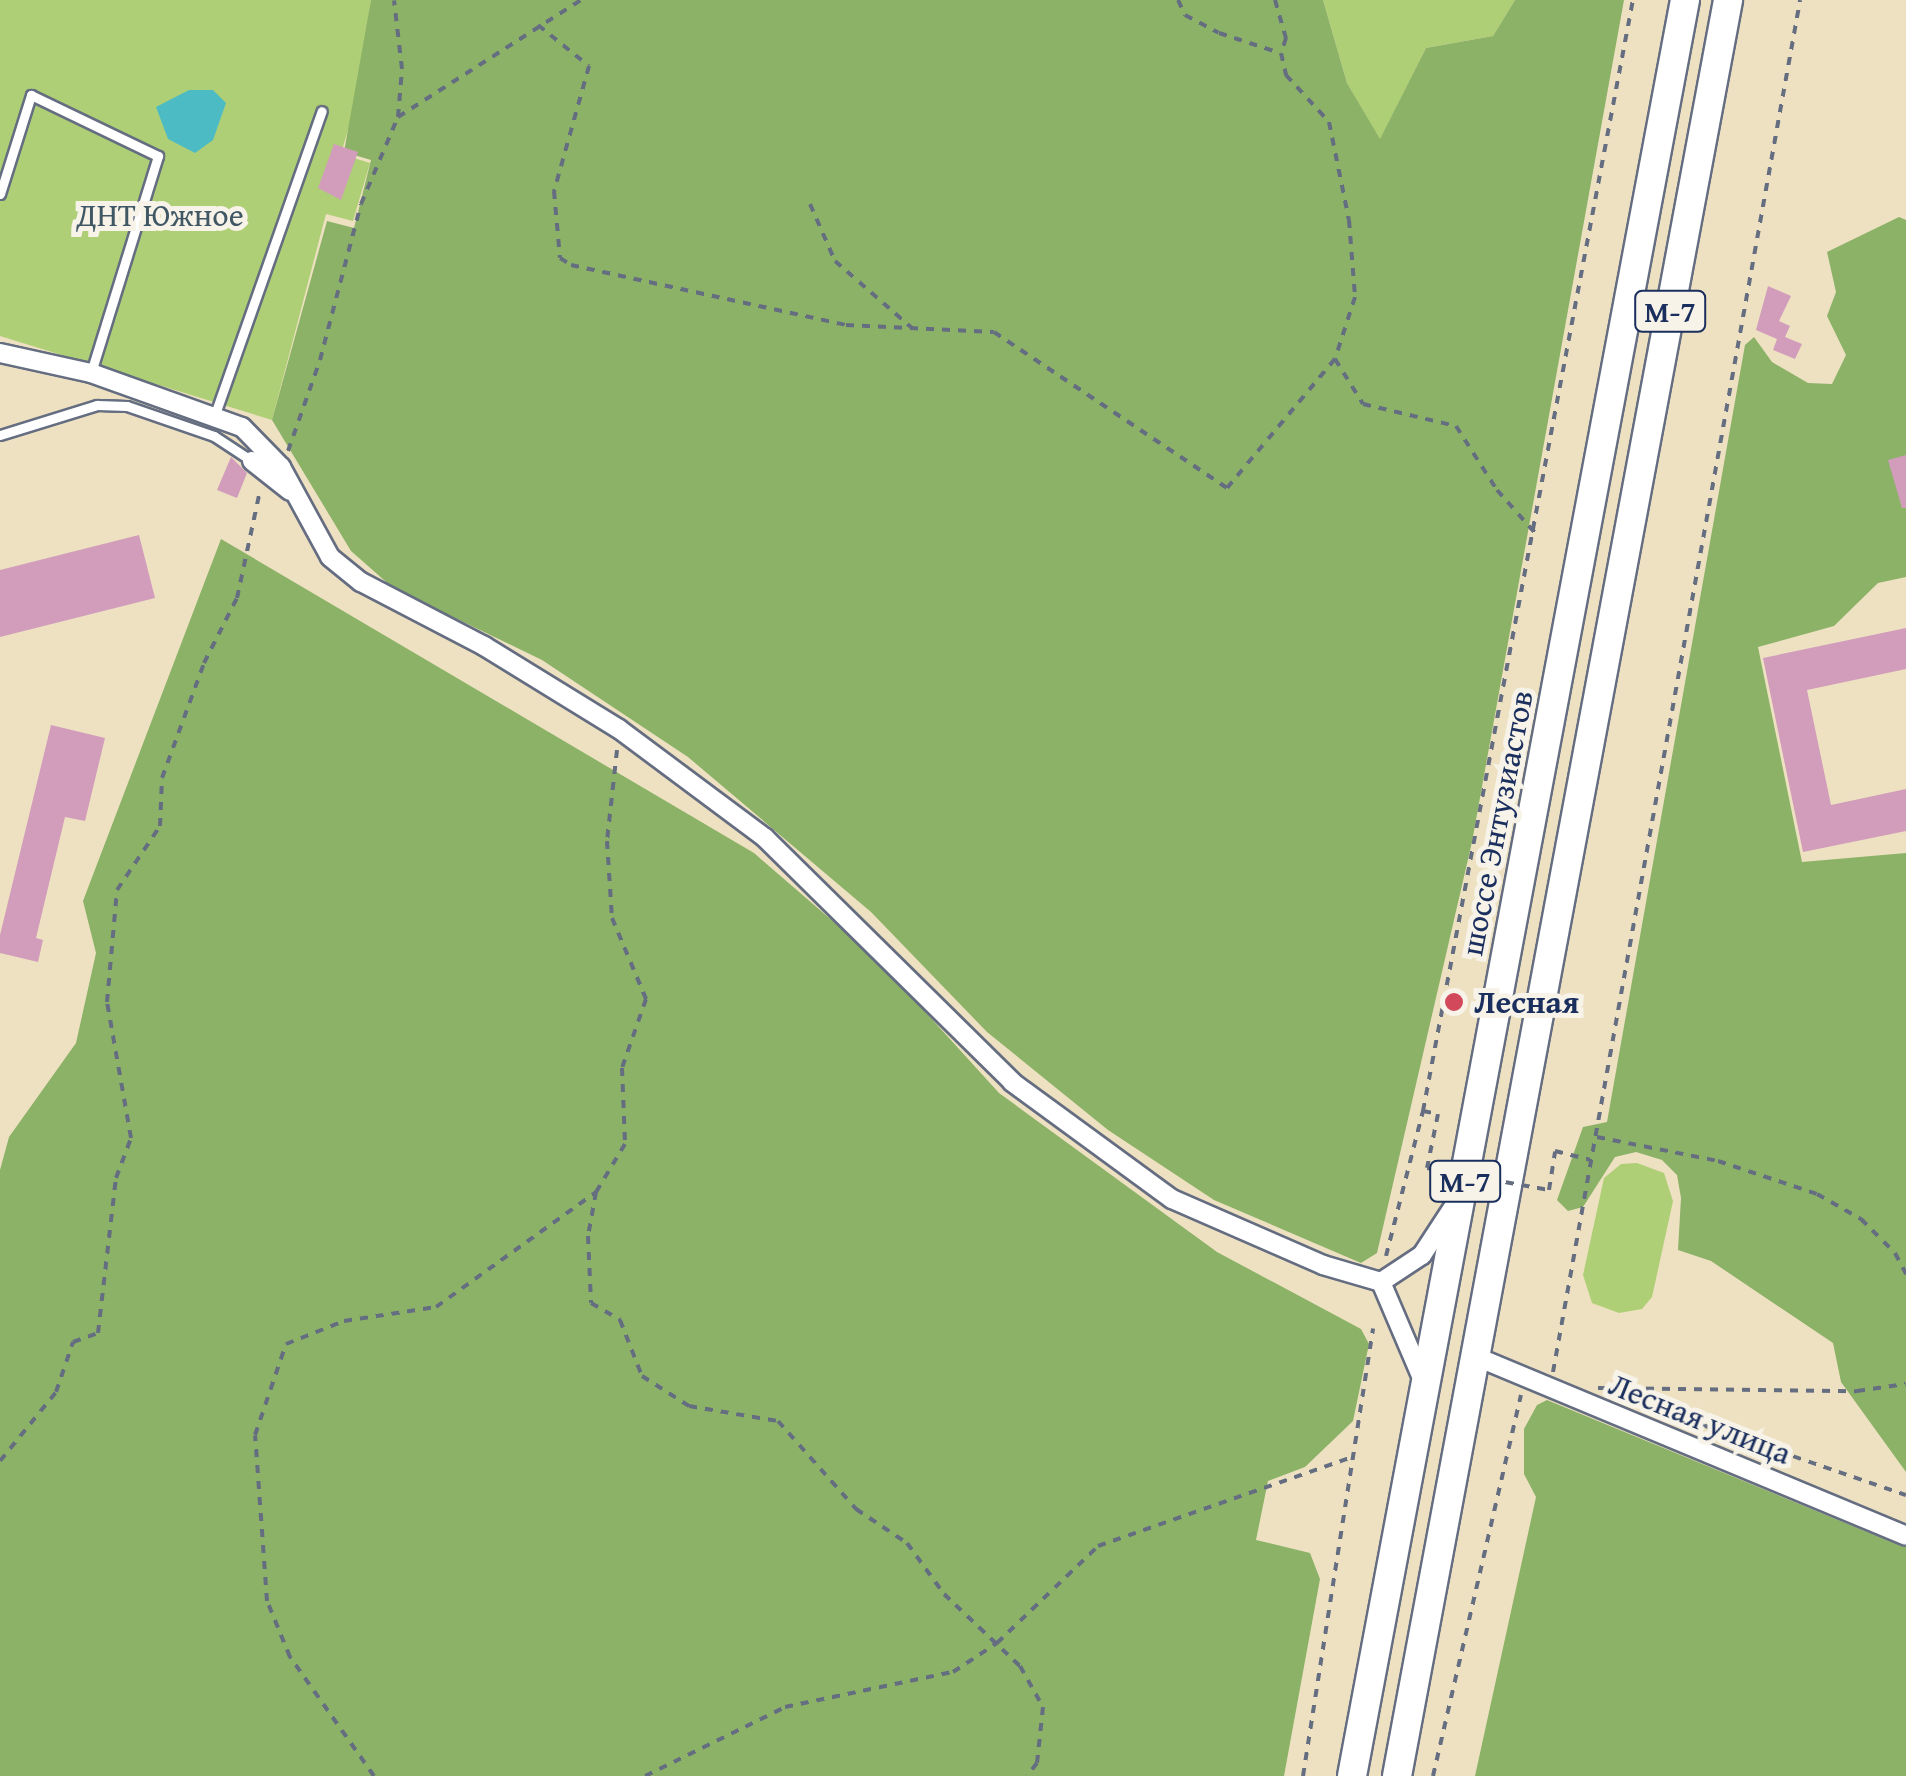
<!DOCTYPE html>
<meta charset="utf-8">
<style>
body{margin:0}
#map{position:relative;width:1906px;height:1776px;overflow:hidden;background:#eee1c2;font-family:"Gentium Book Plus",serif}
div>[style]{position:absolute}
.green>*{inset:0;background:#afcf76}
.forest>*{inset:0;background:#8bb267}
.water>*{inset:0;background:#4dbbc4}
.building>*{inset:0;background:#d19dbb}
.path>*{height:4px;margin-top:-2px;transform-origin:0;background:repeating-linear-gradient(90deg,#656d81 0 8px,transparent 0 16px)}
.roads{filter:drop-shadow(2px 0 #656d81) drop-shadow(-2px 0 #656d81) drop-shadow(0 2px #656d81) drop-shadow(0 -2px #656d81)}
.service>*{height:9px;margin:-4.5px;padding:0 4.5px;transform-origin:4.5px;border-radius:4.5px;background:#fff}
.minor>*{height:18px;margin:-9px;padding:0 9px;transform-origin:9px;border-radius:9px;background:#fff}
.trunk>*{height:28px;margin:-14px;padding:0 14px;transform-origin:14px;border-radius:14px;background:#fff}
.path-bridge>*{height:4px;margin-top:-2px;transform-origin:0;background:repeating-linear-gradient(90deg,#656d81 0 8px,transparent 0 16px)}
.dots>*{width:28px;height:28px;translate:-50% -50%;box-sizing:border-box;border:5px solid #f7f3e8;border-radius:50%}
span{translate:-50% -50%;white-space:nowrap;text-align:center;line-height:1.15;-webkit-text-stroke:10px #f7f3e8;paint-order:stroke}
.shield-label span{padding:2px 8px;background:#f7f3e8;border:2px solid;border-radius:8px;-webkit-text-stroke-width:0}
.shield-label{font-size:30px;color:#1b2f5e;font-weight:700}
.park-label{font-size:32px;color:#405764}
.street-label{font-size:32px;color:#1b2f5e}
.poi-label{font-size:32px;color:#1b2f5e;font-weight:700}
.left{translate:0 -50%;text-align:left}
</style>
<div id="map">
<div class="green">
<i style="clip-path:polygon(0 0,371px 0,357px 99px,341px 154px,370px 163px,353px 221px,326px 214px,272px 420px,0 336px)"></i>
<i style="clip-path:polygon(1323px 0,1515px 0,1493px 36px,1426px 48px,1380px 140px,1347px 83px)"></i>
<i style="clip-path:polygon(1637px 1163px,1664px 1173px,1673px 1201px,1652px 1297px,1642px 1309px,1619px 1313px,1592px 1303px,1583px 1275px,1604px 1178px,1621px 1164px)"></i>
</div>
<div class="forest">
<i style="clip-path:polygon(371px 0,1323px 0,1347px 83px,1380px 139px,1426px 48px,1493px 36px,1515px 0,1624px 0,1472px 842px,1377px 1253px,1361px 1263px,1214px 1200px,1108px 1130px,987px 1032px,871px 912px,688px 757px,542px 660px,393px 588px,351px 551px,272px 420px,327px 221px,354px 228px,371px 160px,344px 152px)"></i>
<i style="clip-path:polygon(1899px 217px,1906px 220px,1906px 577px,1878px 583px,1834px 626px,1758px 647px,1802px 862px,1906px 853px,1906px 1472px,1841px 1382px,1833px 1343px,1711px 1261px,1678px 1250px,1681px 1198px,1677px 1175px,1662px 1160px,1636px 1152px,1615px 1157px,1583px 1207px,1568px 1211px,1557px 1200px,1583px 1127px,1607px 1122px,1745px 345px,1754px 337px,1772px 362px,1808px 383px,1832px 384px,1846px 355px,1827px 316px,1836px 292px,1827px 252px)"></i>
<i style="clip-path:polygon(221px 539px,754px 853px,879px 961px,999px 1093px,1217px 1252px,1361px 1329px,1369px 1344px,1353px 1421px,1305px 1467px,1268px 1481px,1256px 1540px,1310px 1553px,1320px 1579px,1284px 1776px,0 1776px,0 1170px,9px 1137px,76px 1043px,96px 953px,83px 901px)"></i>
<i style="clip-path:polygon(1547px 1400px,1901px 1546px,1906px 1536px,1906px 1776px,1475px 1776px,1536px 1497px,1524px 1474px,1524px 1429px,1537px 1405px)"></i>
</div>
<div class="water">
<i style="clip-path:polygon(189px 90px,213px 90px,226px 103px,213px 140px,195px 153px,168px 139px,156px 107px)"></i>
</div>
<div class="building">
<i style="clip-path:polygon(334px 144px,358px 152px,341px 200px,318px 188px)"></i>
<i style="clip-path:polygon(1768px 286px,1791px 296px,1779px 321px,1790px 326px,1785px 337px,1802px 344px,1795px 359px,1773px 350px,1777px 339px,1756px 330px)"></i>
<i style="clip-path:polygon(1906px 455px,1906px 508px,1902px 508px,1888px 460px)"></i>
<i style="clip-path:polygon(231px 457px,247px 473px,237px 498px,217px 490px)"></i>
<i style="clip-path:polygon(139px 535px,155px 598px,0 637px,0 570px)"></i>
<i style="clip-path:polygon(1906px 628px,1906px 669px,1807px 690px,1831px 805px,1906px 789px,1906px 831px,1803px 852px,1763px 658px)"></i>
<i style="clip-path:polygon(51px 725px,105px 738px,85px 821px,65px 817px,36px 938px,43px 940px,38px 962px,0 953px,0 935px)"></i>
</div>
<div class="path">
<i style="left:1178px;top:0;width:17px;rotate:65deg"></i>
<i style="left:1185px;top:15px;width:38px;rotate:28deg"></i>
<i style="left:1219px;top:33px;width:64px;rotate:18.2deg"></i>
<i style="left:1275px;top:0;width:40px;rotate:74deg"></i>
<i style="left:1286px;top:38px;width:16px;rotate:108deg"></i>
<i style="left:1281px;top:53px;width:23px;rotate:77deg"></i>
<i style="left:1286px;top:75px;width:64px;rotate:47.5deg"></i>
<i style="left:1329px;top:122px;width:100px;rotate:78.5deg"></i>
<i style="left:1349px;top:220px;width:77px;rotate:85.5deg"></i>
<i style="left:1355px;top:297px;width:65px;rotate:107.9deg"></i>
<i style="left:1335px;top:359px;width:53px;rotate:58.1deg"></i>
<i style="left:1363px;top:404px;width:96px;rotate:13.3deg"></i>
<i style="left:1456px;top:426px;width:76px;rotate:57.4deg"></i>
<i style="left:1497px;top:490px;width:59px;rotate:48.4deg"></i>
<i style="left:538px;top:25px;width:65px;rotate:38.8deg"></i>
<i style="left:589px;top:66px;width:130px;rotate:105.6deg"></i>
<i style="left:554px;top:191px;width:67px;rotate:84.9deg"></i>
<i style="left:560px;top:258px;width:13px;rotate:32deg"></i>
<i style="left:571px;top:265px;width:281px;rotate:12.3deg"></i>
<i style="left:846px;top:325px;width:148px;rotate:2.7deg"></i>
<i style="left:994px;top:332px;width:280px;rotate:33.8deg"></i>
<i style="left:1227px;top:488px;width:168px;rotate:-50.1deg"></i>
<i style="left:398px;top:117px;width:217px;rotate:-32.6deg"></i>
<i style="left:810px;top:204px;width:62px;rotate:66.3deg"></i>
<i style="left:835px;top:261px;width:102px;rotate:41deg"></i>
<i style="left:288px;top:451px;width:96px;rotate:-70.6deg"></i>
<i style="left:320px;top:360px;width:161px;rotate:-75.3deg"></i>
<i style="left:361px;top:204px;width:95px;rotate:-67deg"></i>
<i style="left:398px;top:117px;width:48px;rotate:-85.2deg"></i>
<i style="left:402px;top:69px;width:69px;rotate:-96.6deg"></i>
<i style="left:617px;top:750px;width:92px;rotate:96.3deg"></i>
<i style="left:607px;top:841px;width:77px;rotate:86.3deg"></i>
<i style="left:612px;top:918px;width:88px;rotate:67.2deg"></i>
<i style="left:646px;top:999px;width:73px;rotate:109.2deg"></i>
<i style="left:622px;top:1068px;width:76px;rotate:87.7deg"></i>
<i style="left:625px;top:1144px;width:56px;rotate:121.1deg"></i>
<i style="left:596px;top:1192px;width:45px;rotate:100.3deg"></i>
<i style="left:588px;top:1236px;width:67px;rotate:87.4deg"></i>
<i style="left:591px;top:1303px;width:34px;rotate:30deg"></i>
<i style="left:620px;top:1320px;width:60px;rotate:68.6deg"></i>
<i style="left:642px;top:1376px;width:56px;rotate:32.6deg"></i>
<i style="left:689px;top:1406px;width:90px;rotate:9.6deg"></i>
<i style="left:778px;top:1421px;width:118px;rotate:48.4deg"></i>
<i style="left:856px;top:1509px;width:61px;rotate:33.7deg"></i>
<i style="left:907px;top:1543px;width:63px;rotate:54deg"></i>
<i style="left:944px;top:1594px;width:105px;rotate:43.5deg"></i>
<i style="left:1020px;top:1666px;width:47px;rotate:60.7deg"></i>
<i style="left:1043px;top:1707px;width:56px;rotate:96.1deg"></i>
<i style="left:1037px;top:1763px;width:16px;rotate:128deg"></i>
<i style="left:1423px;top:1111px;width:15px;rotate:11deg"></i>
<i style="left:1438px;top:1114px;width:55px;rotate:101.5deg"></i>
<i style="left:1597px;top:1137px;width:123px;rotate:11.2deg"></i>
<i style="left:1718px;top:1161px;width:104px;rotate:18.4deg"></i>
<i style="left:1817px;top:1194px;width:51px;rotate:29.6deg"></i>
<i style="left:1861px;top:1219px;width:48px;rotate:45deg"></i>
<i style="left:1895px;top:1253px;width:24px;rotate:62deg"></i>
<i style="left:1549px;top:1190px;width:39px;rotate:-81deg"></i>
<i style="left:1555px;top:1151px;width:36px;rotate:14deg"></i>
<i style="left:1386px;top:1256px;width:150px;rotate:-75.7deg"></i>
<i style="left:1423px;top:1111px;width:1131px;rotate:-79.3deg"></i>
<i style="left:1553px;top:1372px;width:1394px;rotate:-79.79deg"></i>
<i style="left:1598px;top:1388px;width:259px;rotate:0.7deg"></i>
<i style="left:1857px;top:1391px;width:49px;rotate:-8.1deg"></i>
<i style="left:1627px;top:1399px;width:295px;rotate:19deg"></i>
<i style="left:0;top:1461px;width:89px;rotate:-50.9deg"></i>
<i style="left:56px;top:1392px;width:53px;rotate:-71.2deg"></i>
<i style="left:73px;top:1342px;width:27px;rotate:-20deg"></i>
<i style="left:98px;top:1333px;width:156px;rotate:-83.4deg"></i>
<i style="left:116px;top:1178px;width:43px;rotate:-69.4deg"></i>
<i style="left:131px;top:1138px;width:138px;rotate:-100deg"></i>
<i style="left:107px;top:1002px;width:112px;rotate:-84.9deg"></i>
<i style="left:117px;top:890px;width:77px;rotate:-56.1deg"></i>
<i style="left:160px;top:826px;width:48px;rotate:-87.6deg"></i>
<i style="left:162px;top:778px;width:122px;rotate:-69.9deg"></i>
<i style="left:204px;top:663px;width:73px;rotate:-63.1deg"></i>
<i style="left:237px;top:598px;width:109px;rotate:-77.9deg"></i>
<i style="left:374px;top:1776px;width:146px;rotate:-125.2deg"></i>
<i style="left:290px;top:1657px;width:61px;rotate:-112.3deg"></i>
<i style="left:267px;top:1601px;width:166px;rotate:-94.1deg"></i>
<i style="left:255px;top:1435px;width:96px;rotate:-71.2deg"></i>
<i style="left:286px;top:1344px;width:62px;rotate:-21.6deg"></i>
<i style="left:344px;top:1321px;width:93px;rotate:-8.7deg"></i>
<i style="left:436px;top:1307px;width:197px;rotate:-35.7deg"></i>
<i style="left:645px;top:1776px;width:156px;rotate:-26.2deg"></i>
<i style="left:785px;top:1707px;width:172px;rotate:-11.8deg"></i>
<i style="left:953px;top:1672px;width:53px;rotate:-33.4deg"></i>
<i style="left:997px;top:1643px;width:140px;rotate:-43.8deg"></i>
<i style="left:1098px;top:1546px;width:269px;rotate:-19.3deg"></i>
<i style="left:1303px;top:1776px;width:453px;rotate:-81.1deg"></i>
<i style="left:1433px;top:1776px;width:391px;rotate:-77deg"></i>
</div>
<div class="roads">
<div class="service">
<i style="left:0;top:194px;width:104px;rotate:-72.6deg"></i>
<i style="left:31px;top:95px;width:141px;rotate:25.7deg"></i>
<i style="left:158px;top:156px;width:227px;rotate:107.2deg"></i>
<i style="left:215px;top:414px;width:321px;rotate:-70.6deg"></i>
<i style="left:0;top:435px;width:102px;rotate:-17.2deg"></i>
<i style="left:97px;top:405px;width:30px;rotate:2deg"></i>
<i style="left:127px;top:406px;width:92px;rotate:19deg"></i>
<i style="left:214px;top:436px;width:45px;rotate:33.3deg"></i>
</div>
<div class="minor">
<i style="left:0;top:353px;width:93px;rotate:12.4deg"></i>
<i style="left:91px;top:373px;width:160px;rotate:19.7deg"></i>
<i style="left:242px;top:427px;width:56px;rotate:45.7deg"></i>
<i style="left:281px;top:467px;width:102px;rotate:61.4deg"></i>
<i style="left:330px;top:557px;width:40px;rotate:39deg"></i>
<i style="left:361px;top:582px;width:139px;rotate:27.5deg"></i>
<i style="left:484px;top:646px;width:158px;rotate:31.6deg"></i>
<i style="left:619px;top:729px;width:182px;rotate:36.7deg"></i>
<i style="left:765px;top:838px;width:347px;rotate:44.6deg"></i>
<i style="left:1012px;top:1082px;width:198px;rotate:36.2deg"></i>
<i style="left:1172px;top:1199px;width:165px;rotate:23.6deg"></i>
<i style="left:1323px;top:1265px;width:60px;rotate:16.3deg"></i>
<i style="left:1381px;top:1282px;width:102px;rotate:66.9deg"></i>
<i style="left:252px;top:461px;width:48px;rotate:38.3deg"></i>
<i style="left:1381px;top:1282px;width:49px;rotate:-33.4deg"></i>
<i style="left:1422px;top:1255px;width:55px;rotate:-56.9deg"></i>
<i style="left:1472px;top:1355px;width:470px;rotate:22.6deg"></i>
</div>
<div class="trunk">
<i style="left:1352px;top:1776px;width:1807px;rotate:-79.38deg"></i>
<i style="left:1397px;top:1776px;width:1807px;rotate:-79.44deg"></i>
</div>
</div>
<div class="path-bridge">
<i style="left:1427px;top:1168px;width:124px;rotate:10.2deg"></i>
</div>
<div class="dots">
<i style="left:1454px;top:1002px;background:#d1495b"></i>
</div>
<div class="shield-label">
<span style="left:1670px;top:311px">М-7</span>
<span style="left:1465px;top:1181px">М-7</span>
</div>
<div class="park-label">
<span style="left:160px;top:215px">ДНТ Южное</span>
</div>
<div class="street-label">
<span style="left:1497px;top:823px;rotate:-79deg">шоссе Энтузиастов</span>
<span style="left:1700px;top:1419px;rotate:22deg">Лесная улица</span>
</div>
<div class="poi-label">
<span class="left" style="left:1474px;top:1002px">Лесная</span>
</div>
</div>
